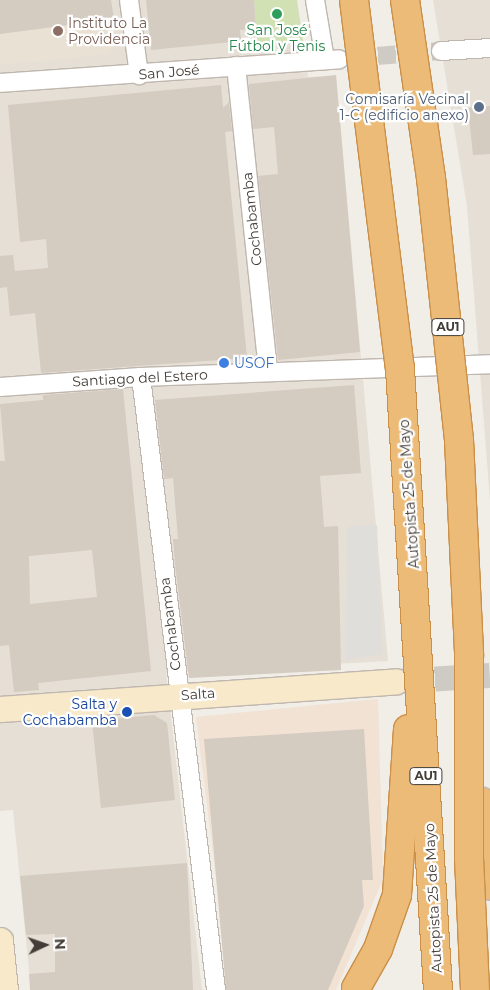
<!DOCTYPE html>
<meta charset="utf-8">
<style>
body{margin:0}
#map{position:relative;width:490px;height:990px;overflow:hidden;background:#f1ede7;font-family:Montserrat,sans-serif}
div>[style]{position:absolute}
.residential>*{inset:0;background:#e5dfd6}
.commercial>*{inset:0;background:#f1e2d4}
.education>*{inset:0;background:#e9e1d3}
.green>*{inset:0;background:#d1e1b4}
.parking>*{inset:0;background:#e0dedb}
.building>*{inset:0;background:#d4cbc1}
.street-tunnel>*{height:18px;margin-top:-9px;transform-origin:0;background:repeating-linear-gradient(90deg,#cecac4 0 18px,transparent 0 27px)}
.secondary-tunnel>*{height:25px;margin-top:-12.5px;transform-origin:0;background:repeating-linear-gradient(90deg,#cecac4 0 25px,transparent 0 37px)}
.roads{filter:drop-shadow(1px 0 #bfb7ae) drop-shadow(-1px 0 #bfb7ae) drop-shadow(0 1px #bfb7ae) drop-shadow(0 -1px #bfb7ae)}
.street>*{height:18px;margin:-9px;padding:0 9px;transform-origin:9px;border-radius:9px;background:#fff}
.secondary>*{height:25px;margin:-12.5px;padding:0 12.5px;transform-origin:12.5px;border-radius:12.5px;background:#f8e9ca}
.highway>*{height:28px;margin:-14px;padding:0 14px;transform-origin:14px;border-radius:14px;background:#ecbb77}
.bridges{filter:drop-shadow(1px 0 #ca8f48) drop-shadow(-1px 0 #ca8f48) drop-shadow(0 1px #ca8f48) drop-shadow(0 -1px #ca8f48)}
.highway-bridge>*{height:28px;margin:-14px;padding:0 14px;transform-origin:14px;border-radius:14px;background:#ecbb77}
.dots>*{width:14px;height:14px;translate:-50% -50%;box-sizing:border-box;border:2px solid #fff;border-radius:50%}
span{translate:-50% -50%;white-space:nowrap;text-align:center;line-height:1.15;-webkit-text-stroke:4.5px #fff;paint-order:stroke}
.shield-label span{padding:1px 4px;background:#fff;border:1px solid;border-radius:4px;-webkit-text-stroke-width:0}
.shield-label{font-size:12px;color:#433d37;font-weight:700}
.education-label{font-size:14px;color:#785e54}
.left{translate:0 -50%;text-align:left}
.leisure-label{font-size:14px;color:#27864d}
.street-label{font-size:14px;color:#433d37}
.service-label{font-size:14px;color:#4e5e75}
.right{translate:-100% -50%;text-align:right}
.shop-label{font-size:14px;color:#366cbe}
.transit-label{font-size:14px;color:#164399}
.north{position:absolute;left:20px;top:920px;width:50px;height:50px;-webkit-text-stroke:4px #fff;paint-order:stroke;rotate:87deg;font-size:14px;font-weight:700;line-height:20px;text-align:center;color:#433d37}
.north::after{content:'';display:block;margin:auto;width:18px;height:22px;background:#433d37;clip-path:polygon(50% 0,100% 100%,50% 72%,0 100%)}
</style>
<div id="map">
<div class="residential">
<i style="clip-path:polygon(0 0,297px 0,308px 77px,336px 76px,388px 661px,166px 673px,202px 990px,31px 990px,13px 810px,0 811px)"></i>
<i style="clip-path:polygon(433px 0,490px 0,490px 500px,467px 206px)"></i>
</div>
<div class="commercial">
<i style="clip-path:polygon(378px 699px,383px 879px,336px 990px,230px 990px,196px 717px)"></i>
</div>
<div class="education">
<i style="clip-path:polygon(0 0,111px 0,117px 43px,109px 54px,0 65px)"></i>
</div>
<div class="green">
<i style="clip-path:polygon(254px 0,297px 0,303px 42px,258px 45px)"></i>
</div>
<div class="parking">
<i style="clip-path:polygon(377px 525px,382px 654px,346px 660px,347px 526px)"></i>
</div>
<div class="building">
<i style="clip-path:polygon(0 0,111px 0,114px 19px,0 34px)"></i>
<i style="clip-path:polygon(146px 0,254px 0,256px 28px,240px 30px,241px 41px,151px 50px)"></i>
<i style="clip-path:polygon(336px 75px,360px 352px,278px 360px,258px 176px,278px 174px,274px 127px,253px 129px,249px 84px)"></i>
<i style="clip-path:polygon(221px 85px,223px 108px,229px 102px,232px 131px,225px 132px,247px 358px,41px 373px,35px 313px,10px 316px,7px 287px,0 288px,0 256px,13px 255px,15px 271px,48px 268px,46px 239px,20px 242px,8px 105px)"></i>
<i style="clip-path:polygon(490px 106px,490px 154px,473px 155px,468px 108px)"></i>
<i style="clip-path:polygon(354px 385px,361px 473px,320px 476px,324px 527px,338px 526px,341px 670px,189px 678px,175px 564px,173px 539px,178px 539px,173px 478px,164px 479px,155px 400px)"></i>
<i style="clip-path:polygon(evenodd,123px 389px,151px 671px,38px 683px,39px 690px,14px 692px,9px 645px,0 646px,0 461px,5px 461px,0 404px,43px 400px,43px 395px,123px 389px,92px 550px,97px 597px,30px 604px,29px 556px,92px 550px)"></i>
<i style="clip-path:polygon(154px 715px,167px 723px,175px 800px,101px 808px,92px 721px)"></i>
<i style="clip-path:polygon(364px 729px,373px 880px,362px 880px,364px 906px,328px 990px,226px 990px,204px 739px)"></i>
<i style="clip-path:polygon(187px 863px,193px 990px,30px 990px,29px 974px,55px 972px,55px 934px,26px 935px,20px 876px)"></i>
</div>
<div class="street-tunnel">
<i style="left:351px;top:58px;width:90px;rotate:-4.4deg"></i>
</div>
<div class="secondary-tunnel">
<i style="left:398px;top:681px;width:92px;rotate:-3.7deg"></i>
</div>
<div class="roads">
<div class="street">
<i style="left:129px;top:0;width:76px;rotate:82.4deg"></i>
<i style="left:315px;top:0;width:61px;rotate:80.5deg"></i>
<i style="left:441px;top:51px;width:49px;rotate:-3.5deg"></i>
<i style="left:236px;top:66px;width:307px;rotate:84deg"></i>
<i style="left:0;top:83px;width:340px;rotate:-4deg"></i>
<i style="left:141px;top:377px;width:618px;rotate:83.02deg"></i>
<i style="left:0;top:387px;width:141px;rotate:-4.1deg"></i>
<i style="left:141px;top:377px;width:349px;rotate:-2.1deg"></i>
</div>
<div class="secondary">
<i style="left:0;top:709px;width:397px;rotate:-4deg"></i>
<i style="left:0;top:940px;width:50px;rotate:84.3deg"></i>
</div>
<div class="highway">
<i style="left:482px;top:802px;width:84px;rotate:84.6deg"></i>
</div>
</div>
<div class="bridges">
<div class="highway-bridge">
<i style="left:354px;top:0;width:372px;rotate:82.9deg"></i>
<i style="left:400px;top:369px;width:622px;rotate:86.5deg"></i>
<i style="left:405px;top:0;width:180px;rotate:81.7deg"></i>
<i style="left:431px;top:178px;width:263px;rotate:83.9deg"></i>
<i style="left:459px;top:440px;width:216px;rotate:87.3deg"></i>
<i style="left:469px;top:656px;width:202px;rotate:90deg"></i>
<i style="left:469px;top:858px;width:132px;rotate:87.4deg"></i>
<i style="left:356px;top:988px;width:45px;rotate:-60.6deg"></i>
<i style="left:378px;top:949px;width:57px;rotate:-70.6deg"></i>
<i style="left:397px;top:895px;width:166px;rotate:-86.2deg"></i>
</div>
</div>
<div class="dots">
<i style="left:277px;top:14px;background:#2e9e5b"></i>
<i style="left:58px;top:31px;background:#8d6e63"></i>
<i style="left:479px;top:107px;background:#5c6f8a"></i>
<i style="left:224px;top:363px;background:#3f7fe0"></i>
<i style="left:127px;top:712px;background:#1a4fb4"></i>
</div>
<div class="shield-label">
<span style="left:448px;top:327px">AU1</span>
<span style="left:426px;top:776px">AU1</span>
</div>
<div class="education-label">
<span class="left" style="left:68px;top:31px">Instituto La<br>Providencia</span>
</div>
<div class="leisure-label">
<span style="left:277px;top:38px">San José<br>Fútbol y Tenis</span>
</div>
<div class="street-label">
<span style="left:169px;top:72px;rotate:-5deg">San José</span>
<span style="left:252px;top:219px;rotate:-96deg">Cochabamba</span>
<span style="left:140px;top:378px;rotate:-3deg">Santiago del Estero</span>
<span style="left:409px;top:494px;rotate:-94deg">Autopista 25 de Mayo</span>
<span style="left:170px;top:624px;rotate:-97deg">Cochabamba</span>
<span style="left:198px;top:694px;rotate:-4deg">Salta</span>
<span style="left:433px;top:898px;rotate:-93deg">Autopista 25 de Mayo</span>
</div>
<div class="service-label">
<span class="right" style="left:469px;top:107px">Comisaría Vecinal<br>1-C (edificio anexo)</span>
</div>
<div class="shop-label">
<span class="left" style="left:234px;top:363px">USOF</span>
</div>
<div class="transit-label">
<span class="right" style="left:117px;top:712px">Salta y<br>Cochabamba</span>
</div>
<div class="north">N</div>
</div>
